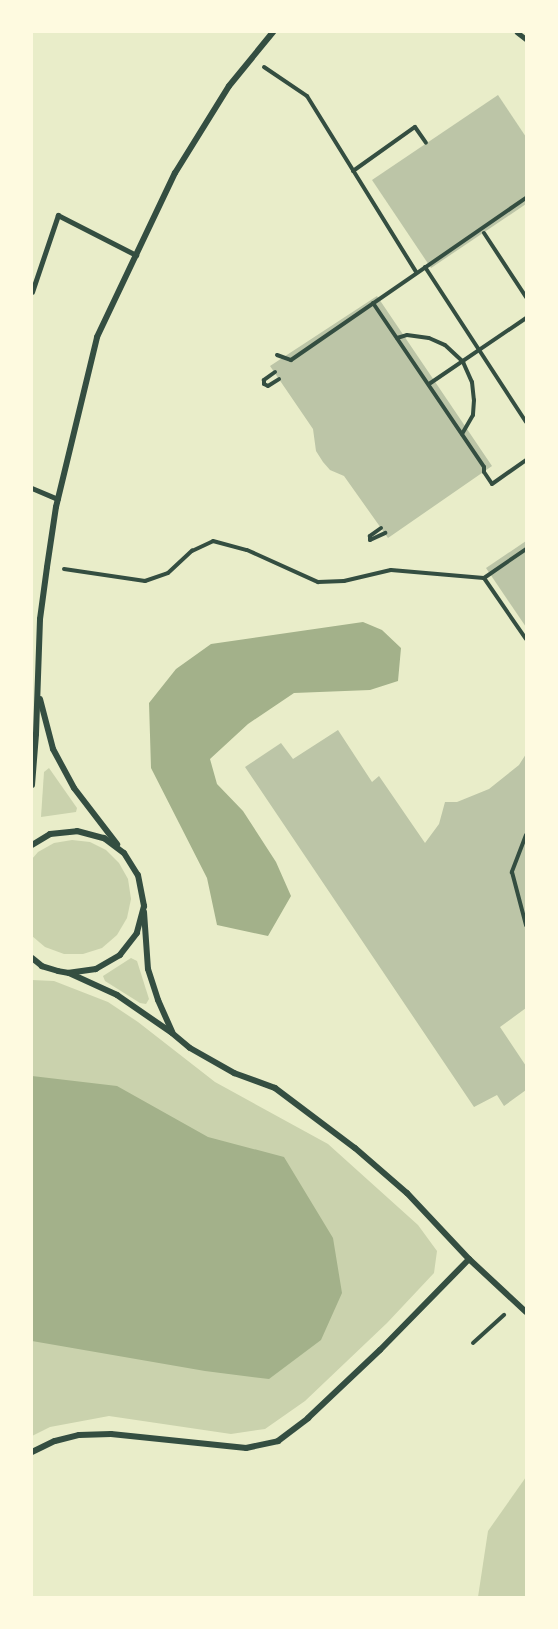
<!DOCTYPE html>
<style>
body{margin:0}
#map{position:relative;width:558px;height:1629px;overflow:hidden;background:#e9edc9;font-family:Figtree,sans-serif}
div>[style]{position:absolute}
.green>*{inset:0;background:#cad2ad}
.water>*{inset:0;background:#a3b18a}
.building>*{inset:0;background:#bcc5a7}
.path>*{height:4px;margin:-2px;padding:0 2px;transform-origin:2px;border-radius:2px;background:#344e41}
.service>*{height:4.5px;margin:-2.25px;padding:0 2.25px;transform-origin:2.25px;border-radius:2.25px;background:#344e41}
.minor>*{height:6px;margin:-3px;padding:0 3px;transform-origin:3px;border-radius:3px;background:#344e41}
span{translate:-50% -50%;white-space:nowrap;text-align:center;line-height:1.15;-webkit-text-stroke:6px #fefae0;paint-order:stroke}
.frame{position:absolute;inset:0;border:33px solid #fefae0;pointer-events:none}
</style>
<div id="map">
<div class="green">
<i style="clip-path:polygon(49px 768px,77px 808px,76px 812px,41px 817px,44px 772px)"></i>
<i style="clip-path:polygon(72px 840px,90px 842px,106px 850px,119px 863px,128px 879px,131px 899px,127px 918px,117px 935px,102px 948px,83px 954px,64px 954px,45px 947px,32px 936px,32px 859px,38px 852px,54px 843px)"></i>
<i style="clip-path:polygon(131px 958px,137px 961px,149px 999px,146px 1004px,140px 1003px,105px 981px,103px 976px)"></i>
<i style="clip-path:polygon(32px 980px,54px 981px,108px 1002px,138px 1022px,215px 1082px,328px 1144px,418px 1225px,437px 1251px,434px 1273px,387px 1323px,305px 1401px,265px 1429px,231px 1434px,109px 1416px,50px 1427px,32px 1436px)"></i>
<i style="clip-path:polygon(526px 1477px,526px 1597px,478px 1597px,488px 1531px)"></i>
</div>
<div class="water">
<i style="clip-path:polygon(363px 622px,382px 630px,401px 648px,398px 681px,370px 690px,294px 693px,248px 724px,210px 759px,217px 784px,243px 811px,276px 862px,291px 896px,268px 936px,217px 925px,207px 878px,151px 768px,149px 703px,176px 669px,211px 644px)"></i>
<i style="clip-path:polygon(32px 1076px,117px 1086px,208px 1137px,284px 1157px,333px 1238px,342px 1293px,321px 1340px,269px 1379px,205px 1371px,32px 1341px)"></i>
</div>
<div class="building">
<i style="clip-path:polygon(498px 95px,526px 137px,526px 204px,431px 268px,372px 180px)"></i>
<i style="clip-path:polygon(377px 296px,492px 466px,388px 538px,344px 476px,330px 470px,323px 462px,316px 451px,313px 429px,270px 366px)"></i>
<i style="clip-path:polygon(526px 541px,526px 627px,486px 568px)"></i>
<i style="clip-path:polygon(338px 730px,372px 782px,379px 776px,425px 843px,439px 824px,445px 802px,457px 802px,489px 789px,519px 765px,526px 754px,526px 1008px,500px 1027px,526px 1066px,526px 1090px,504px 1106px,497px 1095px,474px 1107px,245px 767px,281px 743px,293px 759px)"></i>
</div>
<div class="path">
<i style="left:264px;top:67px;width:52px;rotate:34deg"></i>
<i style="left:307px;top:96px;width:207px;rotate:58.2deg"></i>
<i style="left:353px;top:171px;width:76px;rotate:-35.4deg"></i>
<i style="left:415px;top:127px;width:19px;rotate:55deg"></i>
<i style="left:484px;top:233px;width:77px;rotate:56.7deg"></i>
<i style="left:425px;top:267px;width:185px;rotate:56.9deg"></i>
<i style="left:373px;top:303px;width:198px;rotate:55.9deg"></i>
<i style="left:484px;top:467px;width:5px;rotate:90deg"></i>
<i style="left:484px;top:472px;width:14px;rotate:56deg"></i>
<i style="left:492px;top:484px;width:42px;rotate:-35.2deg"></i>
<i style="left:397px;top:338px;width:10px;rotate:-17deg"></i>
<i style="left:407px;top:335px;width:22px;rotate:8deg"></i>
<i style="left:429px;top:338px;width:17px;rotate:24deg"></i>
<i style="left:445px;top:345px;width:25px;rotate:43deg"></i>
<i style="left:463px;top:362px;width:22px;rotate:66deg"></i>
<i style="left:472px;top:382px;width:18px;rotate:84deg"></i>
<i style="left:474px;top:400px;width:15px;rotate:94deg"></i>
<i style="left:473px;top:415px;width:22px;rotate:120deg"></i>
<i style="left:277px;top:355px;width:15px;rotate:20deg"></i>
<i style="left:291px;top:360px;width:285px;rotate:-34.6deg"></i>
<i style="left:275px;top:372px;width:14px;rotate:144deg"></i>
<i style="left:264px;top:380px;width:4px;rotate:90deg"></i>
<i style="left:264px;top:384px;width:4px;rotate:27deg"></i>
<i style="left:268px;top:386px;width:13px;rotate:-32deg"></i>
<i style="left:429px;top:384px;width:117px;rotate:-34.2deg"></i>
<i style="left:381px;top:528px;width:14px;rotate:144deg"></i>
<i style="left:370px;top:536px;width:4px;rotate:90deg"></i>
<i style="left:370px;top:540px;width:17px;rotate:-25deg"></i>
<i style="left:64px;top:569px;width:82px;rotate:8.4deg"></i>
<i style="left:145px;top:581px;width:24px;rotate:-19deg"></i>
<i style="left:168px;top:573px;width:33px;rotate:-43deg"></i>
<i style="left:192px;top:551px;width:23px;rotate:-25deg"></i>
<i style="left:213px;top:541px;width:35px;rotate:15deg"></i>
<i style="left:247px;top:550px;width:78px;rotate:24.3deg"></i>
<i style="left:318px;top:582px;width:26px;rotate:-2deg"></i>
<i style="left:344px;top:581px;width:48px;rotate:-13.2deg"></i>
<i style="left:391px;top:570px;width:93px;rotate:4.9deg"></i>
<i style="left:484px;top:578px;width:51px;rotate:-34.6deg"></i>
<i style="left:484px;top:578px;width:74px;rotate:55.5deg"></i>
<i style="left:526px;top:835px;width:40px;rotate:111deg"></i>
<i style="left:512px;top:872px;width:55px;rotate:75.2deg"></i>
<i style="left:473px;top:1343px;width:42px;rotate:-42.1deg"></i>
</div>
<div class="service">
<i style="left:517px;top:32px;width:11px;rotate:38deg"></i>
<i style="left:32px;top:292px;width:81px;rotate:-71.3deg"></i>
<i style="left:58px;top:215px;width:88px;rotate:27.1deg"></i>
<i style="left:32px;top:488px;width:28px;rotate:23deg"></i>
</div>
<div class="minor">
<i style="left:40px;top:699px;width:52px;rotate:75.4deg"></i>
<i style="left:53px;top:749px;width:44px;rotate:61.7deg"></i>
<i style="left:74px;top:788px;width:71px;rotate:52.5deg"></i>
<i style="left:32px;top:785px;width:51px;rotate:-85.5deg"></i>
<i style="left:36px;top:734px;width:115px;rotate:-88deg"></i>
<i style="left:40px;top:619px;width:52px;rotate:-82.3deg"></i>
<i style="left:47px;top:567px;width:61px;rotate:-81.5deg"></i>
<i style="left:56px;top:507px;width:175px;rotate:-76.4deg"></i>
<i style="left:97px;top:337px;width:182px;rotate:-64.6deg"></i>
<i style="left:175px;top:173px;width:102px;rotate:-58.2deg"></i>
<i style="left:229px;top:86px;width:70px;rotate:-50.8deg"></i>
<i style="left:32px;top:845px;width:21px;rotate:-31deg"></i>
<i style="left:50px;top:834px;width:27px;rotate:-6deg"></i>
<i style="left:77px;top:831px;width:28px;rotate:15deg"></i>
<i style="left:104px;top:838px;width:25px;rotate:37deg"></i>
<i style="left:124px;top:853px;width:26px;rotate:58deg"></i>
<i style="left:138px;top:875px;width:32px;rotate:79deg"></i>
<i style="left:144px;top:906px;width:28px;rotate:105deg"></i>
<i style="left:137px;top:933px;width:28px;rotate:128deg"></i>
<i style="left:120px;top:955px;width:28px;rotate:150deg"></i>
<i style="left:96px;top:969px;width:27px;rotate:172deg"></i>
<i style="left:69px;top:973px;width:11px;rotate:-170deg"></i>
<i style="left:58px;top:971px;width:17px;rotate:-163deg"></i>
<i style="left:42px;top:966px;width:13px;rotate:-141deg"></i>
<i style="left:144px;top:912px;width:57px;rotate:86deg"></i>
<i style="left:148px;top:969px;width:33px;rotate:72deg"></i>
<i style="left:158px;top:1000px;width:35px;rotate:66deg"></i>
<i style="left:69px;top:973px;width:53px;rotate:24.6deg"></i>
<i style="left:117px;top:995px;width:67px;rotate:34.6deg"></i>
<i style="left:172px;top:1033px;width:23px;rotate:40deg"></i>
<i style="left:190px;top:1048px;width:51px;rotate:29.6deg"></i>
<i style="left:234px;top:1073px;width:44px;rotate:20.1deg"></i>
<i style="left:275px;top:1088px;width:100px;rotate:36.9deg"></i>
<i style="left:355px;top:1148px;width:69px;rotate:40.9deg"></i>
<i style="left:407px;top:1193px;width:91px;rotate:46.8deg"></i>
<i style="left:469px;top:1259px;width:78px;rotate:42.9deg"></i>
<i style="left:32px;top:1452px;width:25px;rotate:-26deg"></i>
<i style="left:55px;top:1441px;width:25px;rotate:-14deg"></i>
<i style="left:79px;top:1435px;width:32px;rotate:-2deg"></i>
<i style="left:111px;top:1434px;width:136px;rotate:5.9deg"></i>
<i style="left:246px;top:1448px;width:33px;rotate:-12deg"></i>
<i style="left:278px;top:1441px;width:38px;rotate:-37deg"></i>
<i style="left:308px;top:1418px;width:99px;rotate:-43.4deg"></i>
<i style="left:380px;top:1350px;width:127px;rotate:-45.6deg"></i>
</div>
<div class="frame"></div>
</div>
